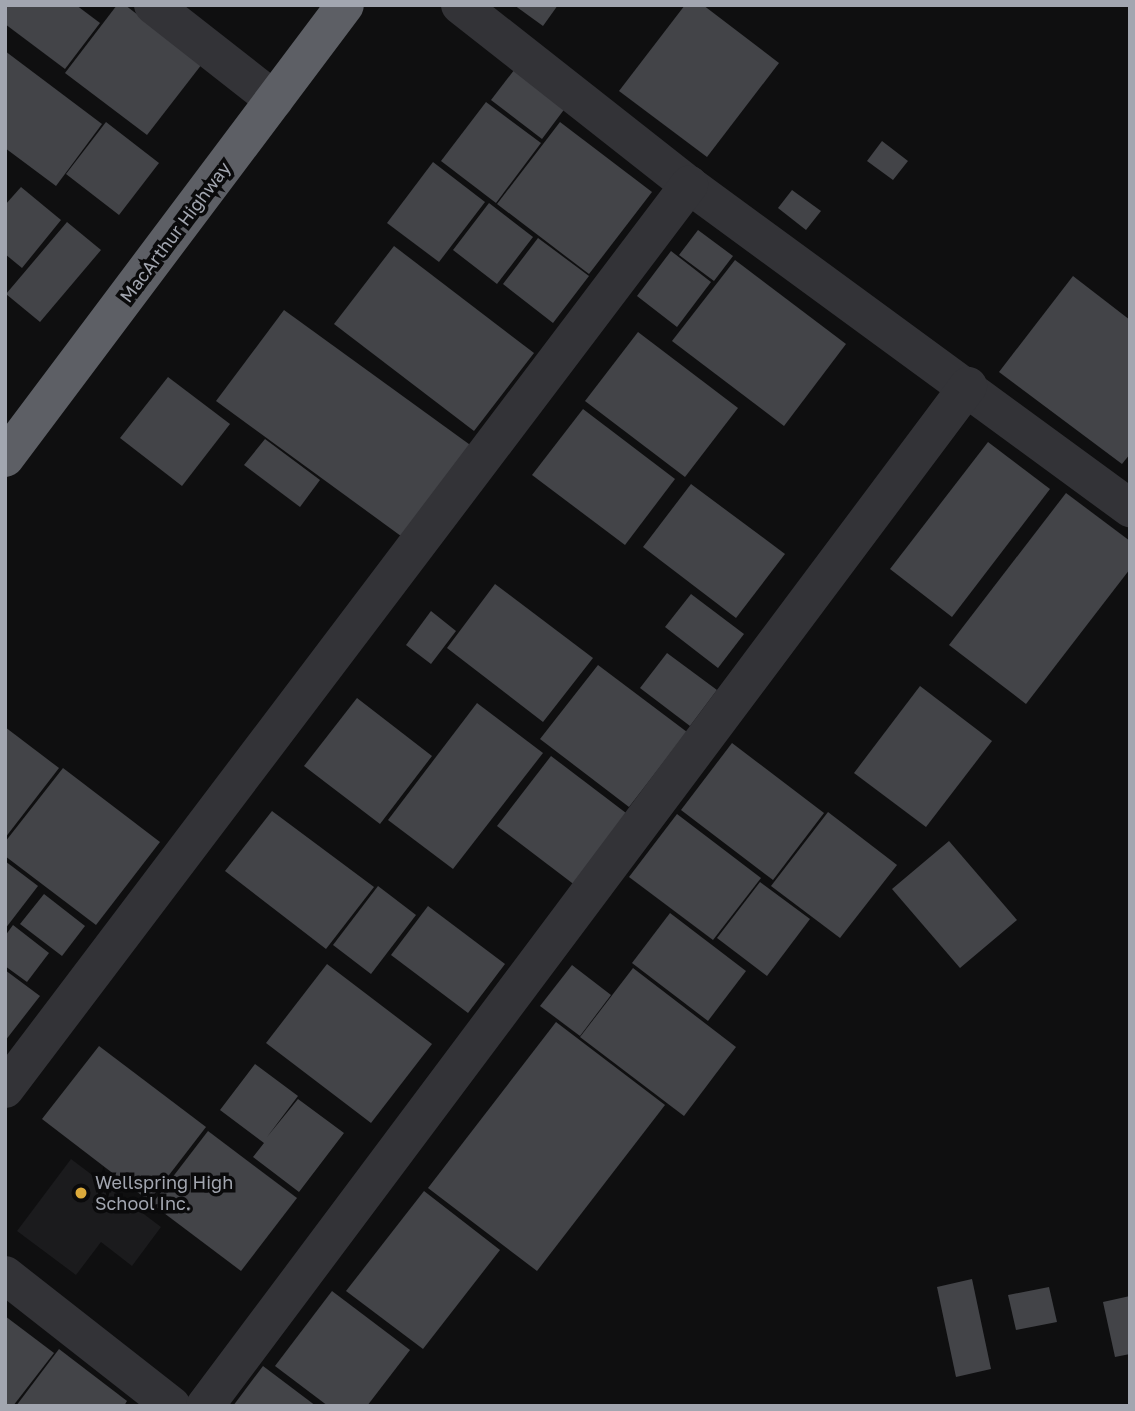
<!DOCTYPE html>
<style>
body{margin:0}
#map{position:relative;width:1135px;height:1411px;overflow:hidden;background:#0f0f10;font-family:"Golos Text",sans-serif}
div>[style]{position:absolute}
.built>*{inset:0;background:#1b1b1d}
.building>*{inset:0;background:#434448}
.minor>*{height:38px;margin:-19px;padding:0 19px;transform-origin:19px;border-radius:19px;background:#333337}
.highway>*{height:38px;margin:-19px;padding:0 19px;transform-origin:19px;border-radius:19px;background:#5d5f65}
.dots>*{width:19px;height:19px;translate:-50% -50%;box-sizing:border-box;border:4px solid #0a0a0b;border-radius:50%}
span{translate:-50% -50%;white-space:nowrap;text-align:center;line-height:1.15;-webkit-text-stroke:7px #0a0a0b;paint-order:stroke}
.street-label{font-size:18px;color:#a2a6b0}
.poi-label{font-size:18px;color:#a2a6b0}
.left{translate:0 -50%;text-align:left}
.frame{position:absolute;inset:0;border:7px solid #a2a6b0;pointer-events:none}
</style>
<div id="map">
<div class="built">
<i style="clip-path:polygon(71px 1159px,161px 1227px,132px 1266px,101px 1242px,76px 1275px,17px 1231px)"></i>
</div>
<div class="building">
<i style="clip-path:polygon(5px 5px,76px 5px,100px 23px,65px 69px,5px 24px)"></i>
<i style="clip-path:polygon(117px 5px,125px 5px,202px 64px,147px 135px,65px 73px)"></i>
<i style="clip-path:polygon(514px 5px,558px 5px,543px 26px)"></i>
<i style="clip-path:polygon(685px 5px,703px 5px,779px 63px,707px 157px,619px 91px)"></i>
<i style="clip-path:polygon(5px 51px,102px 124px,56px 186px,5px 148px)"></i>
<i style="clip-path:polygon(518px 65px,569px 103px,542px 139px,491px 100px)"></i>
<i style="clip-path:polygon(486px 102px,541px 143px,496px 203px,441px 161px)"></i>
<i style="clip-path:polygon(106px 122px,159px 163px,119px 215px,66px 174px)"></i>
<i style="clip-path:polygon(560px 122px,652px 192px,589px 274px,497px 204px)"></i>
<i style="clip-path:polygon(882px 141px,908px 161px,893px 180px,867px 161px)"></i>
<i style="clip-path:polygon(433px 162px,485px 202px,439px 262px,387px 223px)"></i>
<i style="clip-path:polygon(21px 187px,61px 220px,22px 268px,5px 254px,5px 205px)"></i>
<i style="clip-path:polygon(792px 190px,821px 211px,806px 230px,778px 208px)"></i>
<i style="clip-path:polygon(489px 203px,533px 237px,497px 284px,453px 250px)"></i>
<i style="clip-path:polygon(67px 222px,101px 250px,40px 322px,6px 294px)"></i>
<i style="clip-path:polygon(698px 230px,733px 256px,714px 281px,679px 255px)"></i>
<i style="clip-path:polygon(538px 238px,589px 276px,553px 323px,503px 284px)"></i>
<i style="clip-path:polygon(394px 246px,534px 353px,474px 431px,334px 324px)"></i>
<i style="clip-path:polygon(671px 251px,711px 282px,677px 327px,637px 296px)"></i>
<i style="clip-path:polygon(735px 260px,846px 344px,784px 426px,672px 341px)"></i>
<i style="clip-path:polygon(1073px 276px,1130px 320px,1130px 454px,1122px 464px,999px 372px)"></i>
<i style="clip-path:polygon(284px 310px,473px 447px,405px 539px,216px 401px)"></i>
<i style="clip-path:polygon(638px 332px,738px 408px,685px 477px,585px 401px)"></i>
<i style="clip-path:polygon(168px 377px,230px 424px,182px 486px,120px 438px)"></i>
<i style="clip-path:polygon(583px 409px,675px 479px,625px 545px,532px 475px)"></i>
<i style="clip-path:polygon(265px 439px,320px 480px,300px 507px,244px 465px)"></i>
<i style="clip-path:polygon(988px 442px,1050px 489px,952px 617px,890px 569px)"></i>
<i style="clip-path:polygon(691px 484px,785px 554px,736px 618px,643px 547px)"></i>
<i style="clip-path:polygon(1066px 493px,1130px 541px,1130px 569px,1026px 704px,949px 645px)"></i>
<i style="clip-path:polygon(495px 584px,593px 658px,543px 722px,447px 648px)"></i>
<i style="clip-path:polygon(691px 594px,744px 634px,718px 668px,665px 627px)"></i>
<i style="clip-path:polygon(431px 611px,456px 631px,431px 664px,406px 645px)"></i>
<i style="clip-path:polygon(667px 653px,717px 690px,690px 726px,640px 688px)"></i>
<i style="clip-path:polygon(598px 665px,687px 732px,629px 807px,540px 739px)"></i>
<i style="clip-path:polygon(920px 686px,992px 741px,926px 827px,854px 773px)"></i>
<i style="clip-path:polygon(357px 698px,432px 756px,380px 824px,304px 766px)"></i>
<i style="clip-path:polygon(477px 703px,543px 753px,453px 869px,388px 820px)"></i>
<i style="clip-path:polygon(5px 727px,59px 768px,5px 838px)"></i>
<i style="clip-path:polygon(732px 743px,824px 813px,773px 880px,681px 810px)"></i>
<i style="clip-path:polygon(551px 756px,630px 816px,576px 886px,497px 826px)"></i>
<i style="clip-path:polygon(63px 768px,160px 842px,96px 925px,5px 856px,5px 842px)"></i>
<i style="clip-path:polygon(272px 811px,374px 887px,326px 949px,225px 871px)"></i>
<i style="clip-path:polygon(828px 812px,897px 865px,840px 938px,771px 886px)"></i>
<i style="clip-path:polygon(677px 814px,761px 878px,713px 940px,629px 877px)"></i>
<i style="clip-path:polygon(949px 841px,1017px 920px,960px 968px,892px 889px)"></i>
<i style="clip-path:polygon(5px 861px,38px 886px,5px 929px)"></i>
<i style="clip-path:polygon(760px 882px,810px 919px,767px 976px,717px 938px)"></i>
<i style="clip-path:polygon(378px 886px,416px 915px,371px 974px,333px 945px)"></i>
<i style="clip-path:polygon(44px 894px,85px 926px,62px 956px,20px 924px)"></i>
<i style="clip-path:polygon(428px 906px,505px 964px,468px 1013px,391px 955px)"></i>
<i style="clip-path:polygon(670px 913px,746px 971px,708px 1021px,632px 963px)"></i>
<i style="clip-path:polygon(13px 925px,49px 953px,27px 982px,5px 966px,5px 936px)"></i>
<i style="clip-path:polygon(327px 964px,432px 1044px,371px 1123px,266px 1043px)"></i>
<i style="clip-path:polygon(572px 965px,611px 995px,580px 1036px,540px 1006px)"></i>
<i style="clip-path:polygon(633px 968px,736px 1047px,684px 1116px,580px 1037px)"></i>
<i style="clip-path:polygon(5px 970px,40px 996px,5px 1041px)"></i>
<i style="clip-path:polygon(556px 1022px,665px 1105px,537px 1271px,428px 1188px)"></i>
<i style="clip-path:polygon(99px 1046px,206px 1127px,149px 1201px,42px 1119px)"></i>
<i style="clip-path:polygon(255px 1064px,298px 1096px,267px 1137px,298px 1099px,344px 1133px,299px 1192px,253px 1157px,264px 1143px,220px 1110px)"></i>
<i style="clip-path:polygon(208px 1131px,297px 1198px,241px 1271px,152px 1204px)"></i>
<i style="clip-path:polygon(424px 1191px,500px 1250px,423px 1349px,346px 1291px)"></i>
<i style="clip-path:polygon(972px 1279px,991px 1369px,956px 1377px,937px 1287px)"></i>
<i style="clip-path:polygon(1049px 1287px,1057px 1322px,1016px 1330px,1008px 1295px)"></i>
<i style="clip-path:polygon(332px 1291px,410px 1350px,367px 1406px,328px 1406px,275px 1366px)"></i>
<i style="clip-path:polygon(1130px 1296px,1130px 1354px,1115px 1357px,1103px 1302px)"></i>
<i style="clip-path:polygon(5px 1316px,54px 1353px,13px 1406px,5px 1406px)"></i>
<i style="clip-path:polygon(59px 1349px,127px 1401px,124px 1406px,16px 1406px)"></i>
<i style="clip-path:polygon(263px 1366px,316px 1406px,233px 1406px)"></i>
</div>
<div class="minor">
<i style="left:153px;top:5px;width:154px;rotate:38.1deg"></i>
<i style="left:460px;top:5px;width:291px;rotate:38.2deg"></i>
<i style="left:689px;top:185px;width:547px;rotate:36.22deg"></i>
<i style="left:5px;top:1089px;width:1134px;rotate:-52.89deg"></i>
<i style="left:5px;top:1275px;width:212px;rotate:38.1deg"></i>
<i style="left:205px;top:1406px;width:1274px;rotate:-53.2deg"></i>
</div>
<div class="highway">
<i style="left:5px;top:458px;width:566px;rotate:-53.11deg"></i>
</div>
<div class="dots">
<i style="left:81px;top:1193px;background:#dcaa3b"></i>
</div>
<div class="street-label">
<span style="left:175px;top:232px;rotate:-53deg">MacArthur Highway</span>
</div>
<div class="poi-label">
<span class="left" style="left:95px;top:1193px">Wellspring High<br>School Inc.</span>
</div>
<div class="frame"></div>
</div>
